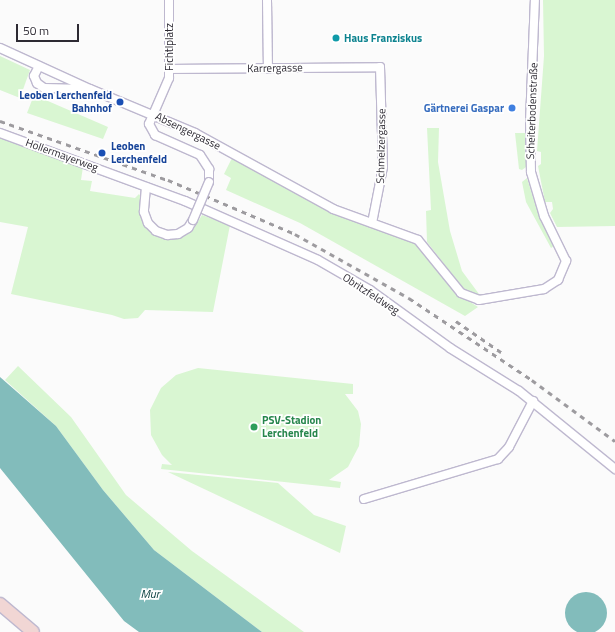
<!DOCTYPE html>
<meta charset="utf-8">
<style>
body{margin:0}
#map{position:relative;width:615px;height:632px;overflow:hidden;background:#fbfbfb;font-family:"Titillium Web",sans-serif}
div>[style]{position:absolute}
.green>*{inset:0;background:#d9f6d2}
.water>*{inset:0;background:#82bcbb}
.round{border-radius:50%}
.roads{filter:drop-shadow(1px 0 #beb8cf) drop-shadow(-1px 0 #beb8cf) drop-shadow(0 1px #beb8cf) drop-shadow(0 -1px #beb8cf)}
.minor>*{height:8px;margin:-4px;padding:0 4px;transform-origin:4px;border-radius:4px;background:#fff}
.secondary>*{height:12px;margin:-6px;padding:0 6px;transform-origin:6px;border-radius:6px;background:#f1d6d4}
.rail>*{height:2.5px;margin-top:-1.25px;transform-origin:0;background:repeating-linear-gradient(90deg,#9d9b9f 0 5px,transparent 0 10px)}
.bridges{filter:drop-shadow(1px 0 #beb8cf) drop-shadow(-1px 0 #beb8cf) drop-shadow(0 1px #beb8cf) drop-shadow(0 -1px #beb8cf)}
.minor-bridge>*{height:8px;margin:-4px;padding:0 4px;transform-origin:4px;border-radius:4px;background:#fff}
.dots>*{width:11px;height:11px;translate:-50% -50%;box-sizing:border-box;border:2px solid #fff;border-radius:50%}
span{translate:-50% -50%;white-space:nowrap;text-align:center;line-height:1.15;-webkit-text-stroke:3.5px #fff;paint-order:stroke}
.culture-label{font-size:11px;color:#0d838f;font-weight:700}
.left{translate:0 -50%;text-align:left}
.street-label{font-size:11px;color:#2d2a33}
.transit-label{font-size:11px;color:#164399;font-weight:700}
.right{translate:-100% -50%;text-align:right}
.shop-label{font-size:11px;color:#366cbe;font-weight:700}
.leisure-label{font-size:11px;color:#27864d;font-weight:700}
.water-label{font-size:12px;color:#0c4343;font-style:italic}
.scale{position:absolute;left:16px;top:24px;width:63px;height:18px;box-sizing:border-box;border:2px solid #2d2a33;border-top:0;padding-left:5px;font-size:12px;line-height:14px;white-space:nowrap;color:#2d2a33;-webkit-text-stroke:3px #fff;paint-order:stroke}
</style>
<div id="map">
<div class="green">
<i style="clip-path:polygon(543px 0,615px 0,615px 226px,557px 227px,550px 213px,553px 209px,552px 202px,545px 202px,538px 166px,541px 164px,541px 152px,537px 151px,544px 56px)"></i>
<i style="clip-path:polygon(0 56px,30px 70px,20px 98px,0 90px)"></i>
<i style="clip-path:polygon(34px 95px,108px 127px,103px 139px,27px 113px)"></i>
<i style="clip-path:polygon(427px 128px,439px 128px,438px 162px,450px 231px,462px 271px,479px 294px,496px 294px,494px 297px,469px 296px,427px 242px,426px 211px,431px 210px)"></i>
<i style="clip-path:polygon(515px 133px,526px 133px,526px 167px,522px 170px,519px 169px)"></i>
<i style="clip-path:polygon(0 136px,83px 167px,81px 180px,92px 181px,90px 191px,135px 198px,139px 194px,141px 197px,140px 212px,144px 223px,157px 236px,169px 240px,181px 237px,192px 231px,202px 215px,230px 225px,213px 312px,145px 310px,138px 318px,124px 319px,112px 315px,11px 294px,28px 227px,0 222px)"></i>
<i style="clip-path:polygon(232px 158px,337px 215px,414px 241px,461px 296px,478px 307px,465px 316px,300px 223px,226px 190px,231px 178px,224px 174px)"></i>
<i style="clip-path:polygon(527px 178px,540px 219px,554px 246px,551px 248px,526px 202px,522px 182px)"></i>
<i style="clip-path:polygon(18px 366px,71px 417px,126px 495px,192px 551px,304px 632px,262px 632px,154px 550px,103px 490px,56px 426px,5px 380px)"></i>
<i style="clip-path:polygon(198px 368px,353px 384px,353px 394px,345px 394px,358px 411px,361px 424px,359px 446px,348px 467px,329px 480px,341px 482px,340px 488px,161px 469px,162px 464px,172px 465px,162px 455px,151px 435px,150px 410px,161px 388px,176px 375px)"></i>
<i style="clip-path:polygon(168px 472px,278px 483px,314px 515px,346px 526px,340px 553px)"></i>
</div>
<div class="water">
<i style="clip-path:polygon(0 377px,56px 426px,103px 490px,154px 550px,262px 632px,139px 632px,124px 621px,0 468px)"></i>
<i class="round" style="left:565px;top:592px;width:42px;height:42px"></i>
</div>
<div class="roads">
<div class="minor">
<i style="left:169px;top:0;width:78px;rotate:90deg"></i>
<i style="left:169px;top:78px;width:50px;rotate:113.5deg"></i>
<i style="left:149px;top:124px;width:13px;rotate:61deg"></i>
<i style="left:155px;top:135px;width:49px;rotate:24deg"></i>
<i style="left:200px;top:155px;width:17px;rotate:57deg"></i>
<i style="left:209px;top:169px;width:13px;rotate:90deg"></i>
<i style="left:267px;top:0;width:69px;rotate:89.2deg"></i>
<i style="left:0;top:48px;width:99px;rotate:24.5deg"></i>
<i style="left:90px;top:89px;width:114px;rotate:22.7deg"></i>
<i style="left:195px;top:133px;width:158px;rotate:28.8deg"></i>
<i style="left:333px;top:209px;width:90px;rotate:20deg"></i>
<i style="left:418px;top:240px;width:68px;rotate:50.9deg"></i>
<i style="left:461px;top:293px;width:19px;rotate:21deg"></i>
<i style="left:479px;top:300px;width:66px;rotate:-9.6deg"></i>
<i style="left:544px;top:289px;width:17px;rotate:-33deg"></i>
<i style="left:558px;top:280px;width:21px;rotate:-67deg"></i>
<i style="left:566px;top:261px;width:50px;rotate:-116.1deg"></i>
<i style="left:544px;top:216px;width:46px;rotate:-106.5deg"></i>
<i style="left:531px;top:172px;width:50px;rotate:-91.1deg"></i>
<i style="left:530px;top:122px;width:122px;rotate:-87.7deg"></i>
<i style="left:39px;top:66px;width:11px;rotate:117deg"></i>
<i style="left:34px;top:76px;width:8px;rotate:67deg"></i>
<i style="left:37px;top:83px;width:9px;rotate:36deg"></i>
<i style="left:44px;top:88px;width:41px;rotate:1.4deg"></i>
<i style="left:170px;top:69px;width:210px;rotate:-0.5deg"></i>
<i style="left:380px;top:67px;width:100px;rotate:88.3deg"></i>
<i style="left:383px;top:167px;width:57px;rotate:101.1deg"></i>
<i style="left:0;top:133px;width:197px;rotate:20.2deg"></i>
<i style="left:185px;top:201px;width:145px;rotate:23.9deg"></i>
<i style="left:318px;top:260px;width:60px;rotate:30deg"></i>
<i style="left:370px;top:290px;width:99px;rotate:35.9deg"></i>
<i style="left:450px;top:348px;width:81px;rotate:31.9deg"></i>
<i style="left:519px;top:391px;width:124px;rotate:39.1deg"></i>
<i style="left:146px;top:187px;width:25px;rotate:95deg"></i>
<i style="left:144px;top:212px;width:12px;rotate:70deg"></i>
<i style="left:148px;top:223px;width:11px;rotate:45deg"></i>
<i style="left:156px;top:231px;width:12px;rotate:20deg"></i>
<i style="left:167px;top:235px;width:11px;rotate:-5deg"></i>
<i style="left:178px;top:234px;width:12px;rotate:-31deg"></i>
<i style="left:188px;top:228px;width:9px;rotate:-58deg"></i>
<i style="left:364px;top:499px;width:140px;rotate:-16.6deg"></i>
<i style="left:498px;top:459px;width:16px;rotate:-47deg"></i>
<i style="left:509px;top:447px;width:52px;rotate:-62.4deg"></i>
</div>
<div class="secondary">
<i style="left:0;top:604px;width:43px;rotate:40.3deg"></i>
</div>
</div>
<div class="rail">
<i style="left:0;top:121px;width:178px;rotate:19.4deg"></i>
<i style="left:168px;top:180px;width:138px;rotate:23deg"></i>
<i style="left:295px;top:234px;width:131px;rotate:29.3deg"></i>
<i style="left:409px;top:298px;width:148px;rotate:33.7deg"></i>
<i style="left:532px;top:380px;width:103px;rotate:36.3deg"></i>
<i style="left:456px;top:321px;width:55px;rotate:34.6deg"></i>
</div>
<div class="bridges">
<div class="minor-bridge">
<i style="left:193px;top:220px;width:41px;rotate:-67.2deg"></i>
</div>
</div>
<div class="dots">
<i style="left:336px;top:38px;background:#0f9aa8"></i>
<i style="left:120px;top:102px;background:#1a4fb4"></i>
<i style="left:512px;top:108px;background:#3f7fe0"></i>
<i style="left:102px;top:153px;background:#1a4fb4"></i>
<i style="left:254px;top:427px;background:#2e9e5b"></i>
</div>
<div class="culture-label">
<span class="left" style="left:344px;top:38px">Haus Franziskus</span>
</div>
<div class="street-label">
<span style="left:169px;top:47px;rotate:-90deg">Fichtlplatz</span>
<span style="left:275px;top:68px;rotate:-1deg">Karrergasse</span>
<span style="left:532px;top:111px;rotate:-88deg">Scheiterbodenstraße</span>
<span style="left:188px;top:131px;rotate:26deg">Absengergasse</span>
<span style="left:381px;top:146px;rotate:-89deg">Schmelzergasse</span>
<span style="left:62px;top:155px;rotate:20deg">Hollermayerweg</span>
<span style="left:371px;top:294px;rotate:33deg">Obritzfeldweg</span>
</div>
<div class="transit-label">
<span class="right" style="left:112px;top:102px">Leoben Lerchenfeld<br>Bahnhof</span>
<span class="left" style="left:111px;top:153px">Leoben<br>Lerchenfeld</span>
</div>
<div class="shop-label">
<span class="right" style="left:504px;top:108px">Gärtnerei Gaspar</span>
</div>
<div class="leisure-label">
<span class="left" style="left:262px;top:427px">PSV-Stadion<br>Lerchenfeld</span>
</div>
<div class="water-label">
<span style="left:150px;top:594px">Mur</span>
</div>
<div class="scale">50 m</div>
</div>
